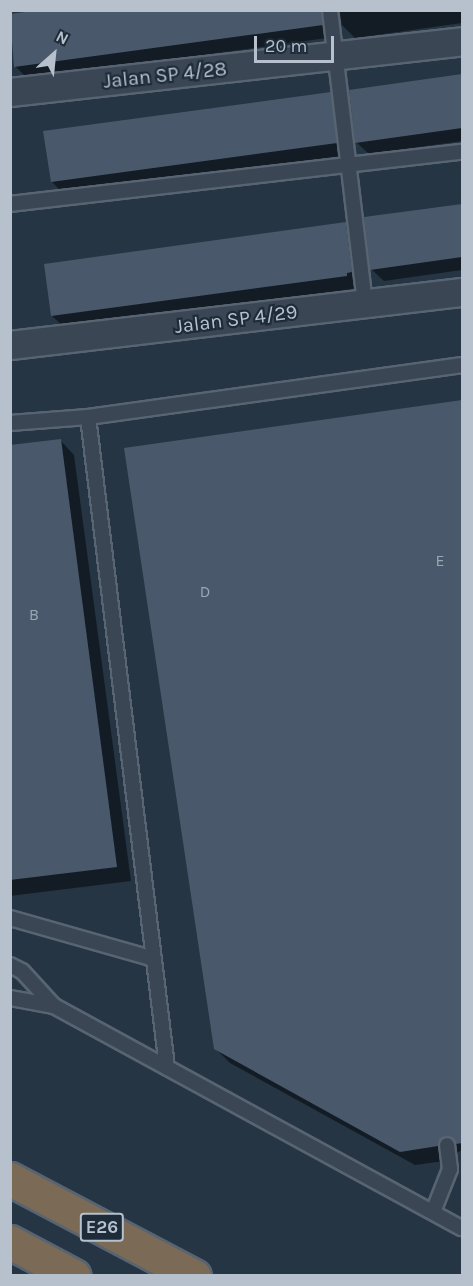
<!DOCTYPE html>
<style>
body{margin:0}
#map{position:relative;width:473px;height:1286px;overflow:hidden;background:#253544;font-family:Karla,sans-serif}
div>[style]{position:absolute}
.shadow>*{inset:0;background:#0007}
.building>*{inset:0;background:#49596b}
.roads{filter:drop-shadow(2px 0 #586471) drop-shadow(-2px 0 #586471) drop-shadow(0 2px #586471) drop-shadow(0 -2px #586471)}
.service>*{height:14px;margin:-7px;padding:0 7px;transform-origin:7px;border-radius:7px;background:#3a4654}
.minor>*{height:27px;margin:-13.5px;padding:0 13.5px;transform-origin:13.5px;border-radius:13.5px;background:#3a4654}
.motorway>*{height:33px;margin:-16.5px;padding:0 16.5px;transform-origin:16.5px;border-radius:16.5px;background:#7a6a56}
span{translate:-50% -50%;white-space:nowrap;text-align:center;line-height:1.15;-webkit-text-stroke:4.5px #1e2b39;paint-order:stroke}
.number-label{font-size:16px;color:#9ca7b4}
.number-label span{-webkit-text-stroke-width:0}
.shield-label span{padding:2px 4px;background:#1e2b39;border:2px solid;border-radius:4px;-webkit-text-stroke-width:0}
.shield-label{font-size:18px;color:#b7c1cd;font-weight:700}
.street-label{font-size:20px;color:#b7c1cd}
.frame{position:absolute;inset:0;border:12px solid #b7c1cd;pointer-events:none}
.north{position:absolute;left:24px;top:24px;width:60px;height:60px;-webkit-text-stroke:4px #1e2b39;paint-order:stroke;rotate:27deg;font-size:16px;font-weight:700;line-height:24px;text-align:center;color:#b7c1cd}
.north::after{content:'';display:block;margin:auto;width:21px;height:27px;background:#b7c1cd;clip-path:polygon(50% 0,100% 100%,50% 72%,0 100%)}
.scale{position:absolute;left:254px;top:36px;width:80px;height:27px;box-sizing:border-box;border:3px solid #b7c1cd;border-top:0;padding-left:8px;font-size:18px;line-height:21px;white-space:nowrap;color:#b7c1cd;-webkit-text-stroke:4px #1e2b39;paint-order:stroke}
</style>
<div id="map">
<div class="shadow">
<i style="clip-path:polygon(53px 10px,462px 10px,462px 23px,355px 38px,342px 25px,340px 13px,333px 20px,334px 37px,28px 79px,16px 67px,10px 16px)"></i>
<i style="clip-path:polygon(462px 76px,462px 141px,369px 154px,356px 142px,350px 91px)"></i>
<i style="clip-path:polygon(330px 94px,342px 106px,348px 155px,64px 194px,52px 182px)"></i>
<i style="clip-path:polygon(462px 205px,462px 270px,384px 281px,371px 269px,365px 219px)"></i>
<i style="clip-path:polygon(346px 224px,358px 236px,359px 288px,65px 328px,52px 316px)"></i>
<i style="clip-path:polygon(462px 402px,462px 1150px,453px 1155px,452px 1160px,415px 1165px,230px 1063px,215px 1048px,126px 449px)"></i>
<i style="clip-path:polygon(60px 440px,74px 455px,131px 881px,10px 896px,10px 446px)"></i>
</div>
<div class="building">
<i style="clip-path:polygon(40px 10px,321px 10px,323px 25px,14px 67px,10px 14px)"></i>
<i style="clip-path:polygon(462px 74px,462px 128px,355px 143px,349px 90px)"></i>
<i style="clip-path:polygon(331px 92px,337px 143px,51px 182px,43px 131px)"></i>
<i style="clip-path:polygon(462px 204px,462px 257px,370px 270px,364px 217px)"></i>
<i style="clip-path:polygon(346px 222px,352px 272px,347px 273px,347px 276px,51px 316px,44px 264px)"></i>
<i style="clip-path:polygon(462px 400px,462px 1143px,456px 1144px,451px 1137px,445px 1136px,439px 1141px,438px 1146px,400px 1152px,214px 1049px,124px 448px)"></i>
<i style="clip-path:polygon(61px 439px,117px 867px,10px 880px,10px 445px)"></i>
</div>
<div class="roads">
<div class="service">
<i style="left:330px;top:10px;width:296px;rotate:83.2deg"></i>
<i style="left:10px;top:204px;width:455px;rotate:-6.6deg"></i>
<i style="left:88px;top:417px;width:655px;rotate:83.07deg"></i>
<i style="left:10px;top:423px;width:78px;rotate:-4.4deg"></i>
<i style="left:88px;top:417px;width:378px;rotate:-7.9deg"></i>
<i style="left:10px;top:918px;width:150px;rotate:15.9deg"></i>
<i style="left:10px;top:965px;width:13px;rotate:27deg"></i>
<i style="left:22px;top:971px;width:47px;rotate:47.6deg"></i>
<i style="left:54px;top:1006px;width:45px;rotate:-169.7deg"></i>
<i style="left:54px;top:1006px;width:464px;rotate:28.6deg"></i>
<i style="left:433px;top:1212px;width:46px;rotate:-68.4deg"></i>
<i style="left:450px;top:1169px;width:24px;rotate:-97deg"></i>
</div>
<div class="minor">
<i style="left:10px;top:92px;width:455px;rotate:-6.4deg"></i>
<i style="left:10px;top:345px;width:455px;rotate:-6.7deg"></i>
</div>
<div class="motorway">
<i style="left:10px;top:1179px;width:208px;rotate:27.8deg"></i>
<i style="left:10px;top:1242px;width:72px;rotate:28deg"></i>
</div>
</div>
<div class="number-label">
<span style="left:440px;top:561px">E</span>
<span style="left:205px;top:592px">D</span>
<span style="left:34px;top:615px">B</span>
</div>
<div class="shield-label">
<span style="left:102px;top:1227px">E26</span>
</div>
<div class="street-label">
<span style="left:165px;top:75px;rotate:-6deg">Jalan SP 4/28</span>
<span style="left:236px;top:319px;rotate:-7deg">Jalan SP 4/29</span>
</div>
<div class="frame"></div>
<div class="north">N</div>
<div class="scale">20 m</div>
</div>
